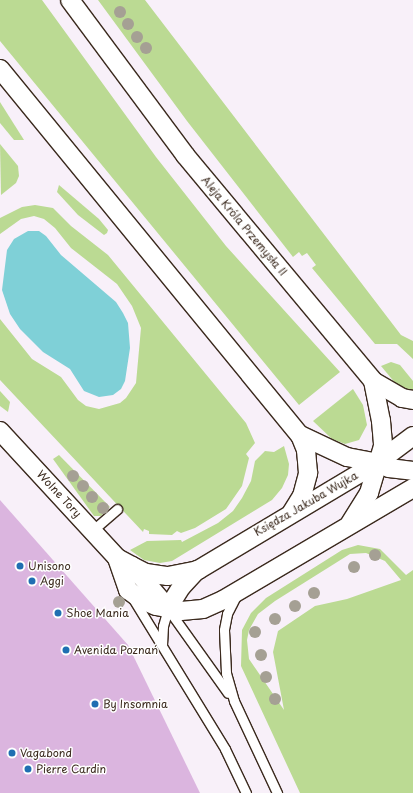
<!DOCTYPE html>
<meta charset="utf-8">
<style>
body{margin:0}
#map{position:relative;width:413px;height:793px;overflow:hidden;background:#f8f0f9;font-family:"Playpen Sans",sans-serif}
div>[style]{position:absolute}
.green>*{inset:0;background:#bbda93}
.water>*{inset:0;background:#7fd0d7}
.building>*{inset:0;background:#dbb5df}
.roads{filter:drop-shadow(1px 0 #3b2a1e) drop-shadow(-1px 0 #3b2a1e) drop-shadow(0 1px #3b2a1e) drop-shadow(0 -1px #3b2a1e)}
.service>*{height:9px;margin:-4.5px;padding:0 4.5px;transform-origin:4.5px;border-radius:4.5px;background:#fff}
.minor>*{height:18px;margin:-9px;padding:0 9px;transform-origin:9px;border-radius:9px;background:#fff}
.trees>*{width:12px;height:12px;margin:-6px;border-radius:50%;background:#a5a094}
.dots>*{width:11px;height:11px;translate:-50% -50%;box-sizing:border-box;border:2px solid #fff;border-radius:50%}
span{translate:-50% -50%;white-space:nowrap;text-align:center;line-height:1.15;-webkit-text-stroke:3px #fff;paint-order:stroke}
.street-label{font-size:11px;color:#3b2a1e}
.poi-label{font-size:11px;color:#3b2a1e}
.left{translate:0 -50%;text-align:left}
</style>
<div id="map">
<div class="green">
<i style="clip-path:polygon(0 0,42px 0,156px 157px,226px 246px,340px 372px,299px 405px,0 41px)"></i>
<i style="clip-path:polygon(98px 0,145px 0,401px 335px,413px 341px,413px 359px,397px 344px,375px 344px,312px 268px,316px 265px,307px 253px,302px 256px,299px 252px,293px 257px,187px 121px)"></i>
<i style="clip-path:polygon(0 102px,24px 140px,14px 140px,0 123px)"></i>
<i style="clip-path:polygon(0 144px,18px 166px,19px 176px,16px 183px,1px 195px)"></i>
<i style="clip-path:polygon(59px 185px,99px 219px,108px 230px,107px 233px,104px 235px,78px 215px,57px 192px)"></i>
<i style="clip-path:polygon(35px 205px,53px 208px,71px 226px,108px 255px,246px 423px,255px 443px,246px 454px,249px 458px,242px 486px,226px 509px,195px 528px,181px 533px,177px 531px,172px 535px,149px 534px,149px 531px,144px 529px,143px 532px,0 380px,0 319px,32px 359px,61px 377px,78px 400px,86px 406px,99px 409px,120px 403px,126px 398px,136px 383px,141px 328px,132px 306px,117px 284px,71px 248px,55px 228px,44px 219px,34px 216px,21px 219px,0 234px,0 218px,22px 207px)"></i>
<i style="clip-path:polygon(391px 362px,400px 365px,413px 381px,413px 393px,396px 384px,381px 366px)"></i>
<i style="clip-path:polygon(353px 389px,363px 405px,367px 425px,359px 440px,345px 444px,332px 439px,313px 421px)"></i>
<i style="clip-path:polygon(0 391px,10px 402px,8px 412px,0 406px)"></i>
<i style="clip-path:polygon(284px 446px,289px 464px,288px 475px,282px 488px,272px 500px,172px 561px,160px 563px,144px 560px,130px 550px,147px 541px,181px 540px,182px 542px,218px 523px,233px 511px,242px 498px,251px 481px,255px 461px,265px 451px,274px 452px)"></i>
<i style="clip-path:polygon(59px 455px,110px 507px,101px 516px,94px 516px,53px 459px)"></i>
<i style="clip-path:polygon(evenodd,358px 545px,380px 549px,406px 575px,413px 570px,413px 793px,300px 793px,241px 666px,242px 630px,251px 613px,266px 598px,342px 550px,358px 545px,366px 553px,385px 561px,401px 580px,347px 599px,315px 606px,278px 631px,273px 652px,284px 710px,249px 659px,247px 640px,249px 630px,258px 614px,275px 601px,350px 554px,366px 553px)"></i>
</div>
<div class="water">
<i style="clip-path:polygon(28px 231px,39px 231px,46px 236px,61px 255px,116px 302px,123px 313px,128px 323px,130px 348px,125px 381px,121px 389px,113px 395px,99px 397px,84px 391px,70px 369px,43px 352px,20px 329px,10px 314px,2px 290px,7px 250px,14px 239px)"></i>
</div>
<div class="building">
<i style="clip-path:polygon(0 500px,128px 645px,200px 793px,0 793px)"></i>
</div>
<div class="roads">
<div class="service">
<i style="left:93px;top:530px;width:32px;rotate:-41deg"></i>
<i style="left:236px;top:596px;width:20px;rotate:117deg"></i>
<i style="left:227px;top:614px;width:16px;rotate:101deg"></i>
<i style="left:224px;top:630px;width:43px;rotate:87.3deg"></i>
<i style="left:226px;top:673px;width:29px;rotate:74deg"></i>
<i style="left:234px;top:701px;width:102px;rotate:64.9deg"></i>
<i style="left:132px;top:597px;width:178px;rotate:58.5deg"></i>
<i style="left:225px;top:749px;width:49px;rotate:64.5deg"></i>
<i style="left:168px;top:609px;width:103px;rotate:54.5deg"></i>
<i style="left:162px;top:645px;width:19px;rotate:-87deg"></i>
<i style="left:163px;top:626px;width:19px;rotate:-74deg"></i>
</div>
<div class="minor">
<i style="left:70px;top:0;width:193px;rotate:53.4deg"></i>
<i style="left:185px;top:155px;width:294px;rotate:50.2deg"></i>
<i style="left:373px;top:381px;width:41px;rotate:78.7deg"></i>
<i style="left:381px;top:421px;width:25px;rotate:85deg"></i>
<i style="left:383px;top:446px;width:49px;rotate:106.6deg"></i>
<i style="left:369px;top:493px;width:36px;rotate:122deg"></i>
<i style="left:0;top:69px;width:473px;rotate:50.7deg"></i>
<i style="left:300px;top:435px;width:52px;rotate:25.1deg"></i>
<i style="left:347px;top:457px;width:31px;rotate:11deg"></i>
<i style="left:377px;top:463px;width:13px;rotate:23deg"></i>
<i style="left:389px;top:468px;width:24px;rotate:7deg"></i>
<i style="left:373px;top:381px;width:34px;rotate:30deg"></i>
<i style="left:402px;top:398px;width:11px;rotate:10deg"></i>
<i style="left:0;top:431px;width:173px;rotate:47.3deg"></i>
<i style="left:117px;top:558px;width:17px;rotate:28deg"></i>
<i style="left:132px;top:566px;width:55px;rotate:49.4deg"></i>
<i style="left:292px;top:512px;width:19px;rotate:-58deg"></i>
<i style="left:302px;top:496px;width:24px;rotate:-75deg"></i>
<i style="left:308px;top:473px;width:23px;rotate:-95deg"></i>
<i style="left:306px;top:450px;width:16px;rotate:-112deg"></i>
<i style="left:117px;top:558px;width:34px;rotate:71deg"></i>
<i style="left:128px;top:590px;width:17px;rotate:36deg"></i>
<i style="left:142px;top:600px;width:15px;rotate:23deg"></i>
<i style="left:156px;top:606px;width:25px;rotate:11deg"></i>
<i style="left:181px;top:611px;width:22px;rotate:-5deg"></i>
<i style="left:203px;top:609px;width:22px;rotate:-24deg"></i>
<i style="left:223px;top:600px;width:221px;rotate:-30.5deg"></i>
<i style="left:132px;top:566px;width:16px;rotate:27deg"></i>
<i style="left:146px;top:573px;width:22px;rotate:8deg"></i>
<i style="left:168px;top:576px;width:31px;rotate:-11deg"></i>
<i style="left:198px;top:570px;width:209px;rotate:-30.9deg"></i>
<i style="left:377px;top:463px;width:45px;rotate:-36.9deg"></i>
<i style="left:168px;top:608px;width:26px;rotate:-58deg"></i>
<i style="left:182px;top:586px;width:22px;rotate:-47deg"></i>
</div>
</div>
<div class="trees">
<i style="left:120px;top:12px"></i>
<i style="left:128px;top:24px"></i>
<i style="left:137px;top:37px"></i>
<i style="left:146px;top:48px"></i>
<i style="left:73px;top:476px"></i>
<i style="left:83px;top:486px"></i>
<i style="left:92px;top:497px"></i>
<i style="left:103px;top:508px"></i>
<i style="left:375px;top:555px"></i>
<i style="left:354px;top:567px"></i>
<i style="left:314px;top:593px"></i>
<i style="left:119px;top:602px"></i>
<i style="left:295px;top:606px"></i>
<i style="left:275px;top:619px"></i>
<i style="left:255px;top:632px"></i>
<i style="left:261px;top:655px"></i>
<i style="left:266px;top:677px"></i>
<i style="left:275px;top:699px"></i>
</div>
<div class="dots">
<i style="left:20px;top:566px;background:#1f6fb2"></i>
<i style="left:32px;top:581px;background:#1f6fb2"></i>
<i style="left:58px;top:613px;background:#1f6fb2"></i>
<i style="left:66px;top:650px;background:#1f6fb2"></i>
<i style="left:95px;top:704px;background:#1f6fb2"></i>
<i style="left:12px;top:753px;background:#1f6fb2"></i>
<i style="left:28px;top:769px;background:#1f6fb2"></i>
</div>
<div class="street-label">
<span style="left:244px;top:226px;rotate:50deg">Aleja Króla Przemysła II</span>
<span style="left:59px;top:494px;rotate:47deg">Wolne Tory</span>
<span style="left:306px;top:504px;rotate:-30deg">Księdza Jakuba Wujka</span>
</div>
<div class="poi-label">
<span class="left" style="left:28px;top:566px">Unisono</span>
<span class="left" style="left:40px;top:581px">Aggi</span>
<span class="left" style="left:66px;top:613px">Shoe Mania</span>
<span class="left" style="left:74px;top:650px">Avenida Poznań</span>
<span class="left" style="left:103px;top:704px">By Insomnia</span>
<span class="left" style="left:20px;top:753px">Vagabond</span>
<span class="left" style="left:36px;top:769px">Pierre Cardin</span>
</div>
</div>
